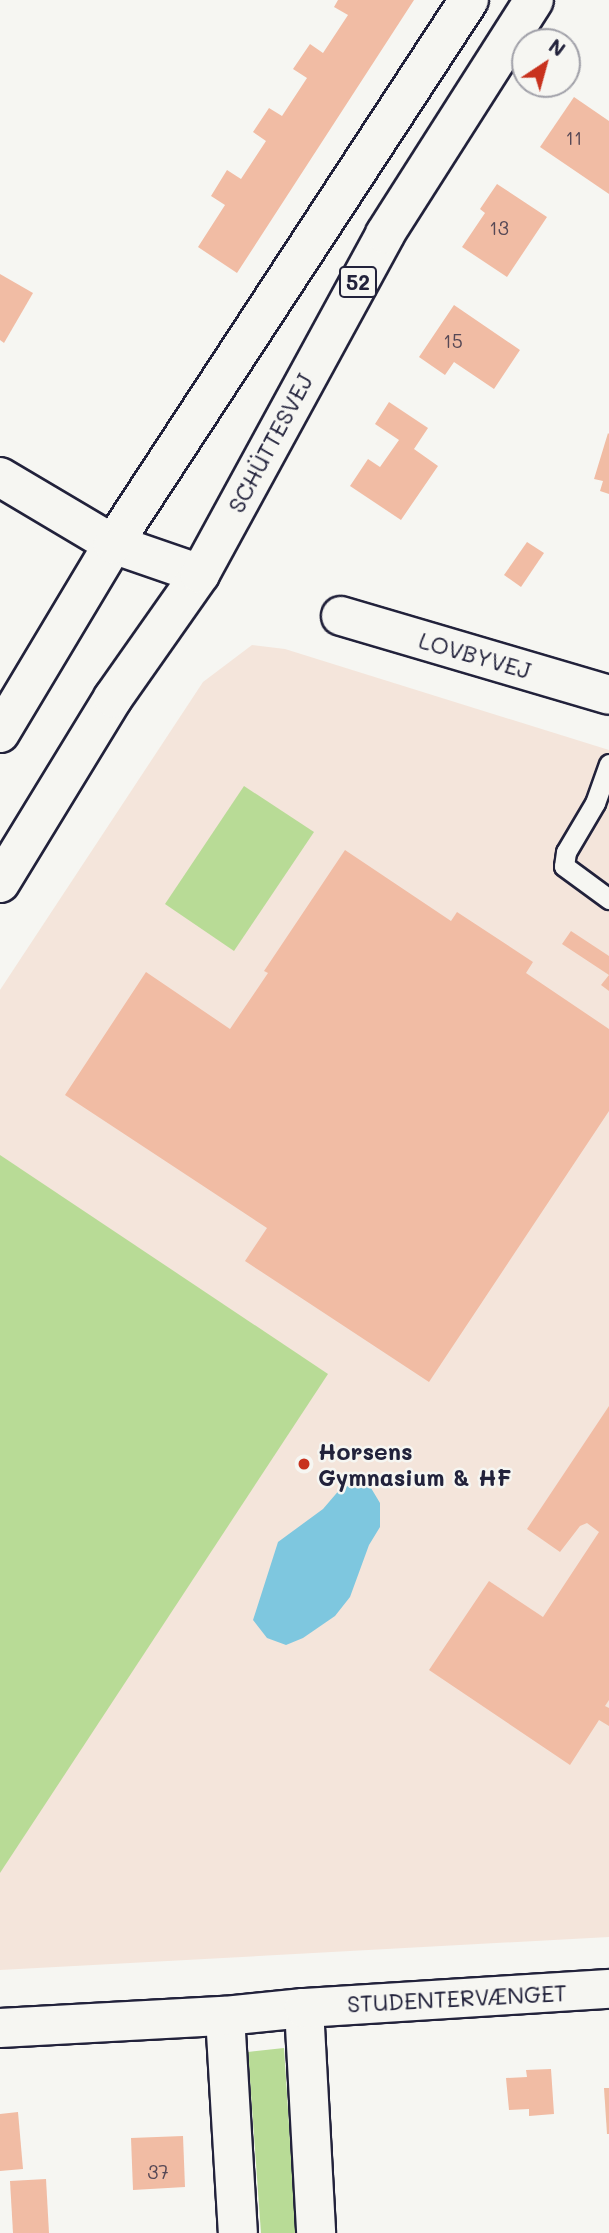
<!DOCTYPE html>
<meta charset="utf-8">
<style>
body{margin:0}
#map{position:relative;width:609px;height:2233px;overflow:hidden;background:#f6f6f2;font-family:Mali,sans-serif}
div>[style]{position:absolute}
.built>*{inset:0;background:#f4e5db}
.green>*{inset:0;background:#b8db96}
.water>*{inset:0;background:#7ec7df}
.building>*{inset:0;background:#f1bca4}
.roads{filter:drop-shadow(2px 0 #22223b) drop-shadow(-2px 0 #22223b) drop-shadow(0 2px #22223b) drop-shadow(0 -2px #22223b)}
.service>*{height:19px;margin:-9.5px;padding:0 9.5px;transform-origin:9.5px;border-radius:9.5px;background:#f6f6f2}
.minor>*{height:38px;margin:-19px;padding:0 19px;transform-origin:19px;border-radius:19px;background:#f6f6f2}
.tertiary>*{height:38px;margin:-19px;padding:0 19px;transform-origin:19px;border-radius:19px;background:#f6f6f2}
.primary>*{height:38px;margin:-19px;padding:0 19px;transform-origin:19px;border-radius:19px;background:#f6f6f2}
.dots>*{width:19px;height:19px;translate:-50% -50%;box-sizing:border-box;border:4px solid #f6f6f2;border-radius:50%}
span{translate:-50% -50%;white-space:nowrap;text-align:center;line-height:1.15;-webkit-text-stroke:5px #f6f6f2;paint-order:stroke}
.number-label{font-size:19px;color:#564855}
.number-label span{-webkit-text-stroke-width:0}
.shield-label span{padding:2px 5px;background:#f6f6f2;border:2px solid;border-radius:5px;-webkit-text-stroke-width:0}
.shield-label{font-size:21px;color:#22223b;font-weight:700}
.street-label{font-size:23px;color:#22223b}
.poi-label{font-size:23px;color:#22223b;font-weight:700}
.left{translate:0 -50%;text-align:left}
.north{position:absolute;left:511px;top:28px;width:70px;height:70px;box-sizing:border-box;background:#f6f6f2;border:2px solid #a1a1a9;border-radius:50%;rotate:36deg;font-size:19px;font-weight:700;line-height:28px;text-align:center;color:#22223b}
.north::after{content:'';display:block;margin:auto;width:24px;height:32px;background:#c8321e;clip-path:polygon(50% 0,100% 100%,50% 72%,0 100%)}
</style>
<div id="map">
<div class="built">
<i style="clip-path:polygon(252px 645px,285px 649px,609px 750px,609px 1937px,0 1970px,0 990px,203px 682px)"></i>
</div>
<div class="green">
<i style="clip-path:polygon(244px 786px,314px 832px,234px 951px,165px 904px)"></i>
<i style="clip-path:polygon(0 1155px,328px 1374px,0 1873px)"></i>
<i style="clip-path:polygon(284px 2048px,296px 2233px,261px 2233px,248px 2052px)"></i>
</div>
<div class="water">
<i style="clip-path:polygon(359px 1483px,371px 1488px,380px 1503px,380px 1527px,369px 1545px,350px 1597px,335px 1616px,303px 1638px,286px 1645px,267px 1638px,253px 1620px,278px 1542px,323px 1509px,341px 1488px)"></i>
</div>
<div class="building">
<i style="clip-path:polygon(338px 0,414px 0,237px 273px,198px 247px,225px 205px,211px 196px,227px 170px,241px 179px,266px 141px,253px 132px,269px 108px,282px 116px,307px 78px,293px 69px,310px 44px,323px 53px,348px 15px,334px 7px)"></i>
<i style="clip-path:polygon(574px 97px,609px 121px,609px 194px,540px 147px)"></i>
<i style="clip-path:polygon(497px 184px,547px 217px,507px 277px,462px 247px,485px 213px,480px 209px)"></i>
<i style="clip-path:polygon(0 274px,33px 293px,4px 343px,0 340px)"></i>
<i style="clip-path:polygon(454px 305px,520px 350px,494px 389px,454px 362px,445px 375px,419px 357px)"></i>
<i style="clip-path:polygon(389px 402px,428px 428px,414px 449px,438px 466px,401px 520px,350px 486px,368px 459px,380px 467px,399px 440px,375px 424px)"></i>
<i style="clip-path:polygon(608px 433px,609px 434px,609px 494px,600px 491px,603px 481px,594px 479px)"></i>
<i style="clip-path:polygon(527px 542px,544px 553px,521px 587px,504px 575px)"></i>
<i style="clip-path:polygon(345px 850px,451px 921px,457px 912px,533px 962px,526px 973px,609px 1029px,609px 1111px,429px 1382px,245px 1261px,267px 1228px,65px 1095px,146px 972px,230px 1029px,268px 973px,264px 971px)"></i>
<i style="clip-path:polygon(571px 931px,609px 956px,609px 991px,601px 985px,609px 975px,562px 944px)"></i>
<i style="clip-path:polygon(609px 1406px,609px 1700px,605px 1706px,609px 1708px,609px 1726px,599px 1720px,570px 1765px,429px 1670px,489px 1581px,543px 1617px,599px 1532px,587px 1523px,580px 1526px,560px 1552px,527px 1529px)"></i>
<i style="clip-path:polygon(551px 2069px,554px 2114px,529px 2116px,529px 2109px,509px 2110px,506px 2078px,527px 2077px,526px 2070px)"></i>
<i style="clip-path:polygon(604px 2088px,609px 2088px,609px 2134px,607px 2134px)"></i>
<i style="clip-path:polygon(18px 2112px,23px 2169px,0 2171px,0 2114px)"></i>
<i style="clip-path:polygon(183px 2136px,185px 2187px,133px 2190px,131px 2138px)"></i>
<i style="clip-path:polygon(46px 2179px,49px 2233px,13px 2233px,10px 2181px)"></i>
</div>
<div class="roads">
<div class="service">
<i style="left:609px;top:764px;width:41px;rotate:109.7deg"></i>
<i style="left:595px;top:803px;width:57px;rotate:120.6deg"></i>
<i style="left:566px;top:852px;width:14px;rotate:98deg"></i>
<i style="left:564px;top:866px;width:56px;rotate:36.3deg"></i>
</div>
<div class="minor">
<i style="left:113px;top:544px;width:92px;rotate:19deg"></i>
<i style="left:341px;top:616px;width:279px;rotate:16.4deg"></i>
<i style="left:304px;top:2008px;width:225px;rotate:86.9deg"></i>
<i style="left:225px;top:2016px;width:217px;rotate:86.6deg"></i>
<i style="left:0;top:2028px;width:225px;rotate:-3.1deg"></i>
<i style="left:225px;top:2016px;width:79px;rotate:-5.8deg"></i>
<i style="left:304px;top:2008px;width:306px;rotate:-3.6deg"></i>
</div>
<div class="tertiary">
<i style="left:0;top:477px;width:131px;rotate:30.7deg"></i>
</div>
<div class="primary">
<i style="left:0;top:733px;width:220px;rotate:-59.1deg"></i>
<i style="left:113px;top:544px;width:650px;rotate:-56.8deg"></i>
<i style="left:0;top:883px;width:217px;rotate:-58.6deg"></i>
<i style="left:113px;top:698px;width:151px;rotate:-54.9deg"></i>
<i style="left:200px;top:574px;width:387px;rotate:-61.4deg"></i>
<i style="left:385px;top:234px;width:277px;rotate:-57.5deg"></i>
</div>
</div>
<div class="dots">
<i style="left:304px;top:1464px;background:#c8321e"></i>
</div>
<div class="number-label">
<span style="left:574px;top:138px">11</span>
<span style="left:499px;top:228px">13</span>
<span style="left:453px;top:341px">15</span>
<span style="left:158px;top:2172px">37</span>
</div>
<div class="shield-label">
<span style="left:358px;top:282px">52</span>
</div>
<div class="street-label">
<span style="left:270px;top:443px;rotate:-62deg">SCHÜTTESVEJ</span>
<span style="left:475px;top:655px;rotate:16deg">LOVBYVEJ</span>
<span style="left:457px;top:1998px;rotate:-3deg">STUDENTERVÆNGET</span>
</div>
<div class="poi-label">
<span class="left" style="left:318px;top:1464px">Horsens<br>Gymnasium &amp; HF</span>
</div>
<div class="north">N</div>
</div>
